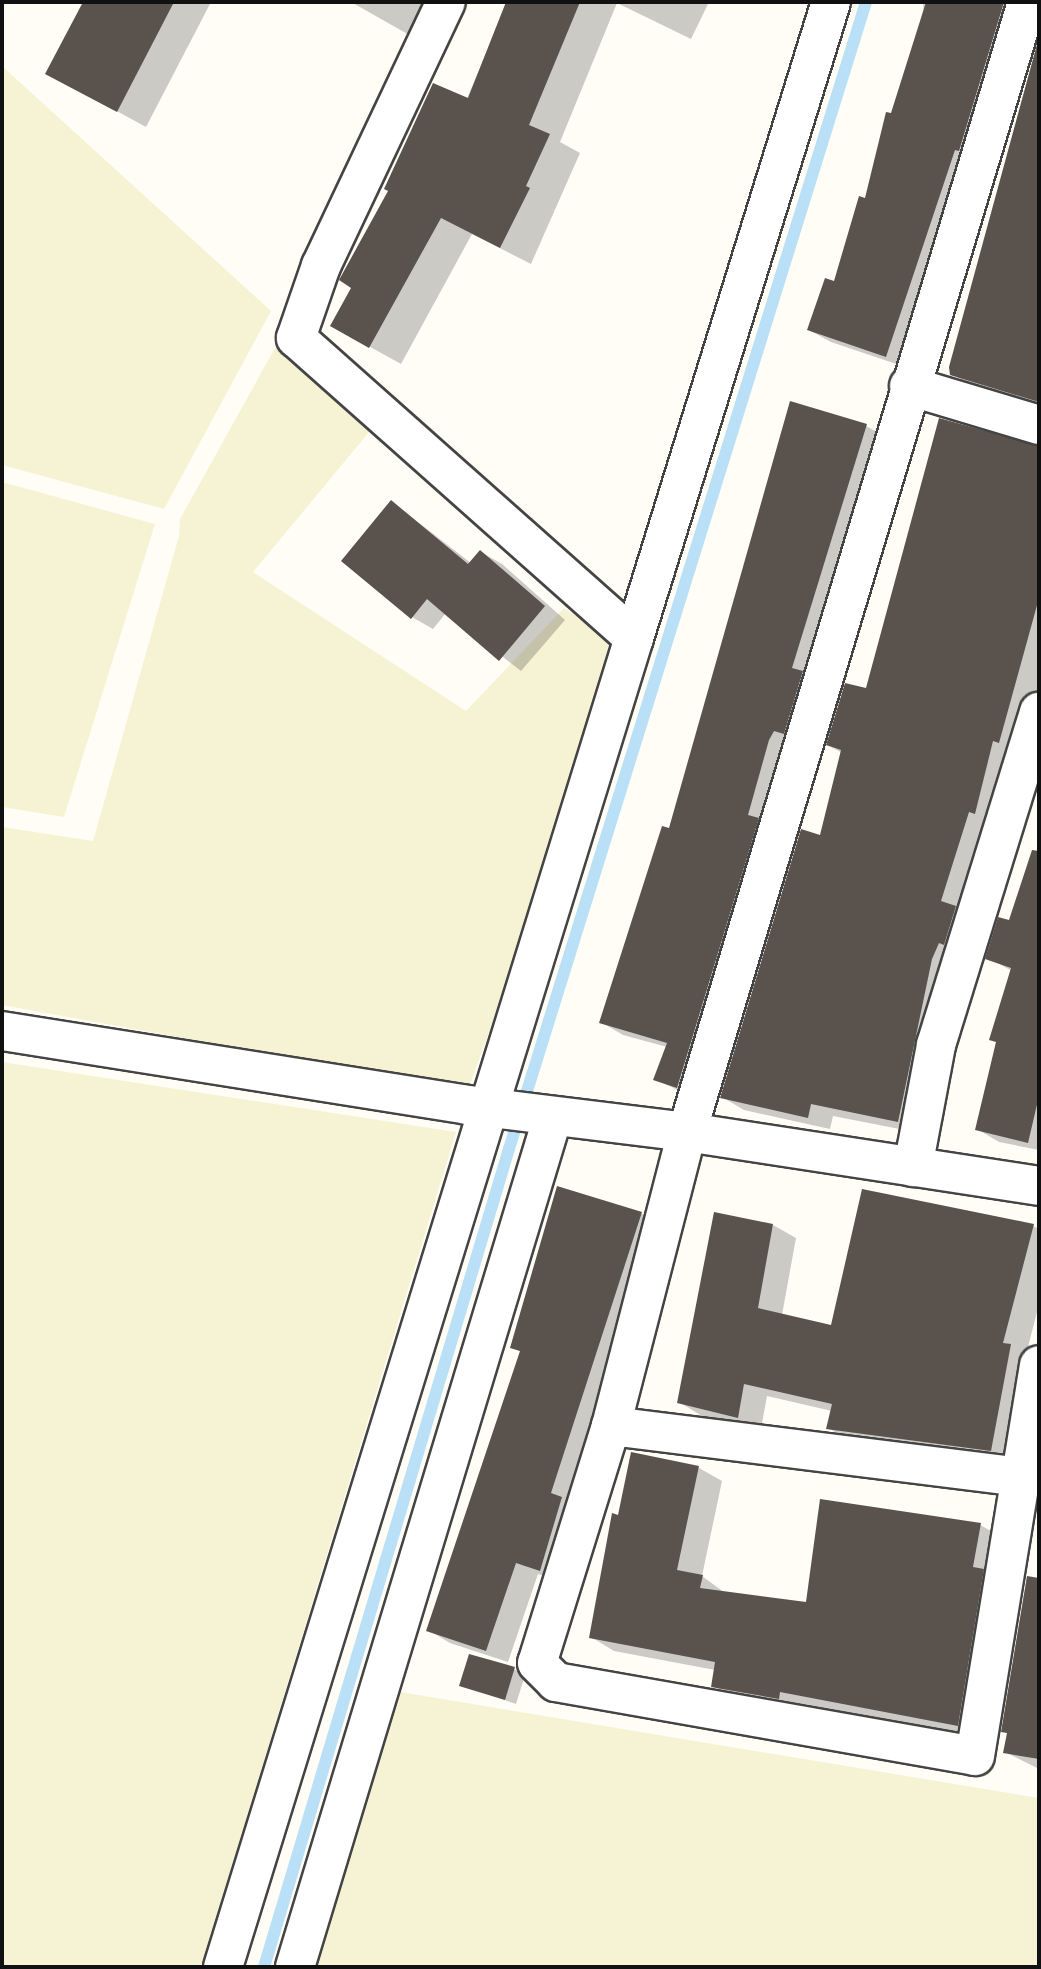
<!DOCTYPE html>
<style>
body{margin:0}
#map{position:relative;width:1041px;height:1969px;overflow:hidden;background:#fffdf5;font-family:"Libre Baskerville",serif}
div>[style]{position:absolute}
.farmland>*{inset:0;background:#f6f3d4}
.shadow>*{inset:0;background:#0003}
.stream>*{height:12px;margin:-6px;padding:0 6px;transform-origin:6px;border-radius:6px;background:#b9e0f7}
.building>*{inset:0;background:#5a524d}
.roads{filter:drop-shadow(2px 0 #444) drop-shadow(-2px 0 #444) drop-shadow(0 2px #444) drop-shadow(0 -2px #444)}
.street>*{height:38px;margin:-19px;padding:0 19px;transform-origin:19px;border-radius:19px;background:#fff}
span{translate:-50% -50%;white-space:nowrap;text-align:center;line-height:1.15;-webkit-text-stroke:7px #fff;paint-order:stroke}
.frame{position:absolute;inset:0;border:4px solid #111;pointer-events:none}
</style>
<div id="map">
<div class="farmland">
<i style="clip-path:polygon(2px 66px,271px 311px,164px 509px,2px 465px)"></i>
<i style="clip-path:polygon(275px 348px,370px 431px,253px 572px,466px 711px,564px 608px,619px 644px,535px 906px,468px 1090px,2px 1005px,2px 827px,93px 841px,179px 536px,180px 519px)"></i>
<i style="clip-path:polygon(2px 482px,155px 524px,64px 817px,2px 807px)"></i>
<i style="clip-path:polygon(2px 1062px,456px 1132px,201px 1967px,2px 1967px)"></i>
<i style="clip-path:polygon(400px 1692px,1039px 1798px,1039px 1967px,314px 1967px)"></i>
</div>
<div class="shadow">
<i style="clip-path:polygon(85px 2px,211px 2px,146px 127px,47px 73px)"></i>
<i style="clip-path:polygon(351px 2px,460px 2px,434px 49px)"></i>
<i style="clip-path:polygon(508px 2px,709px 2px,691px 39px,617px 3px,560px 142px,580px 153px,531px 264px,472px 234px,401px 364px,363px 343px)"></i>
<i style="clip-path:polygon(923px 2px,1035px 2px,908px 368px,831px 342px,809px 330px,835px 283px,866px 200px,924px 14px)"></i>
<i style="clip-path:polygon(1039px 43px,1039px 407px,974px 387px,952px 374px,951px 367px)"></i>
<i style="clip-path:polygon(791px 403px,866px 426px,888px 438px,696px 1099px,655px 1079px,667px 1047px,623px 1035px,601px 1022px,670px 830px)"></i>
<i style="clip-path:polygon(1039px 446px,1039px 683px,920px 1133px,833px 1116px,830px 1129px,744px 1110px,722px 1097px,821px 837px,842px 753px,828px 745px,1033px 448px)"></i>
<i style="clip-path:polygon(392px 502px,471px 563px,481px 552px,502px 564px,565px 620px,521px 671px,446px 613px,433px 629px,412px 617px,344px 561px)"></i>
<i style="clip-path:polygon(1039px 885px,1039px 1150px,999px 1142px,977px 1129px,1012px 971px,994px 961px,1030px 912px)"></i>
<i style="clip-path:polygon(558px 1188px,642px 1214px,663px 1226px,562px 1582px,538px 1574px,508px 1662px,450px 1643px,428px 1630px,521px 1352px,512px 1347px)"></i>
<i style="clip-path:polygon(773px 1225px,796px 1238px,782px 1315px,832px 1327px,1033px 1226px,1039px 1229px,1039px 1304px,1026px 1355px,1014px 1463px,851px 1441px,828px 1428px,832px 1411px,767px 1396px,761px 1429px,702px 1416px,679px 1402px)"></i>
<i style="clip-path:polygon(699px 1468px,722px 1481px,702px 1576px,725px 1593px,807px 1604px,980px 1525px,1004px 1538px,981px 1738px,804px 1704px,803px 1711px,737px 1700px,713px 1686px,715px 1670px,614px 1651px,591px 1637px,619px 1517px)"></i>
<i style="clip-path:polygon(1028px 1578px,1039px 1580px,1039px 1769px,1005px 1752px,1008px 1734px,1003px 1731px)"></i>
<i style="clip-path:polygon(514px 1669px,525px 1675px,516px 1704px,462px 1685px)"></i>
</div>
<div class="stream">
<i style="left:264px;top:1967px;width:854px;rotate:-73.33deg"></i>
<i style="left:509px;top:1149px;width:1201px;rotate:-72.71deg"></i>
</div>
<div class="building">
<i style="clip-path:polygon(83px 2px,174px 2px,117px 112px,45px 74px)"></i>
<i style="clip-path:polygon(506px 2px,580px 2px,529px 125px,550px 134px,526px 186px,530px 188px,500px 248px,441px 218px,369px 348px,330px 326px,351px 288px,339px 280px,388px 191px,384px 189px,433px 83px,468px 98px)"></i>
<i style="clip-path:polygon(926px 2px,1004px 2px,959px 151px,955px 150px,886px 357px,807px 330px,825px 278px,834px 281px,859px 196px,865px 198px,886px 112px,891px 113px)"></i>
<i style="clip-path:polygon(1039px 37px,1039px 402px,950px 375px,949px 367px)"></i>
<i style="clip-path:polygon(790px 401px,867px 424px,792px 668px,803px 671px,784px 734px,774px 731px,769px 740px,748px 815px,759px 818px,677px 1088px,653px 1080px,667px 1043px,599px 1023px,662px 826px,669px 828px)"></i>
<i style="clip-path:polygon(939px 418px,1039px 446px,1039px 598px,999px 743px,993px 741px,975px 814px,969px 812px,941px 901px,956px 906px,944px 945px,939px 943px,932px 959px,898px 1122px,811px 1104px,808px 1118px,720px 1098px,801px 829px,820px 835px,841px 750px,826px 745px,845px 683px,866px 688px)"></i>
<i style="clip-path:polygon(391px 500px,468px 564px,480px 550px,545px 606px,499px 661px,427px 599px,411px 619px,341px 561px)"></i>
<i style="clip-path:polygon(1032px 850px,1039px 851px,1039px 1096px,1028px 1143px,975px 1130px,996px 1042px,989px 1040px,1011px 968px,985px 959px,998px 917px,1009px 920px)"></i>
<i style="clip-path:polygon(557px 1186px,642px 1212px,551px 1493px,562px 1497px,540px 1571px,516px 1563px,486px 1651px,426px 1631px,520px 1351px,510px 1348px)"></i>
<i style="clip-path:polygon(862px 1189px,1034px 1224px,1003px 1343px,1011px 1344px,991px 1451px,826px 1429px,832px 1404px,744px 1384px,738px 1418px,677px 1403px,714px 1212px,773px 1224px,758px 1308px,831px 1325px)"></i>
<i style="clip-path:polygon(631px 1452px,699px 1466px,677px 1570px,703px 1575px,700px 1588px,806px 1602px,820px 1499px,981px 1523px,973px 1567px,984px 1569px,958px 1726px,780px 1692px,779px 1699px,711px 1687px,715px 1662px,589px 1638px,612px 1513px,618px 1515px)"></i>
<i style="clip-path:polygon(1027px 1576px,1039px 1578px,1039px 1759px,1003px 1753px,1007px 1733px,1001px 1732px)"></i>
<i style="clip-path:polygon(469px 1654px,515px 1667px,505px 1700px,459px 1686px)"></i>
</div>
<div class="roads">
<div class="street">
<i style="left:909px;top:386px;width:136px;rotate:16.7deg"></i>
<i style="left:634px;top:638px;width:666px;rotate:-72.79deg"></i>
<i style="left:2px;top:1031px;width:471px;rotate:9deg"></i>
<i style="left:467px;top:1105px;width:222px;rotate:7deg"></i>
<i style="left:687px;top:1132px;width:356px;rotate:8.7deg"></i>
<i style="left:913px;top:1167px;width:124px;rotate:-79.3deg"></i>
<i style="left:936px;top:1045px;width:349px;rotate:-72.8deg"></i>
<i style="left:611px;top:1426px;width:248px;rotate:107.3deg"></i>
<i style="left:537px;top:1663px;width:27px;rotate:45deg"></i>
<i style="left:556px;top:1682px;width:425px;rotate:10deg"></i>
<i style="left:975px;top:1756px;width:396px;rotate:-80.7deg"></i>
<i style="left:1021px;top:1477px;width:413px;rotate:-172.9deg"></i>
<i style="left:611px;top:1426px;width:304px;rotate:-75.5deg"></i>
<i style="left:687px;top:1132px;width:1180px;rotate:-73.25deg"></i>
<i style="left:223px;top:1967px;width:1391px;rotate:-72.82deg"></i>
<i style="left:634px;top:638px;width:452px;rotate:-138.4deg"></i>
<i style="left:296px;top:338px;width:76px;rotate:-70.9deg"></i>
<i style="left:321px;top:266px;width:292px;rotate:-64.7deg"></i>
<i style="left:295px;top:1967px;width:889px;rotate:-73.13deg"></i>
</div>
</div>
<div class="frame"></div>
</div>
